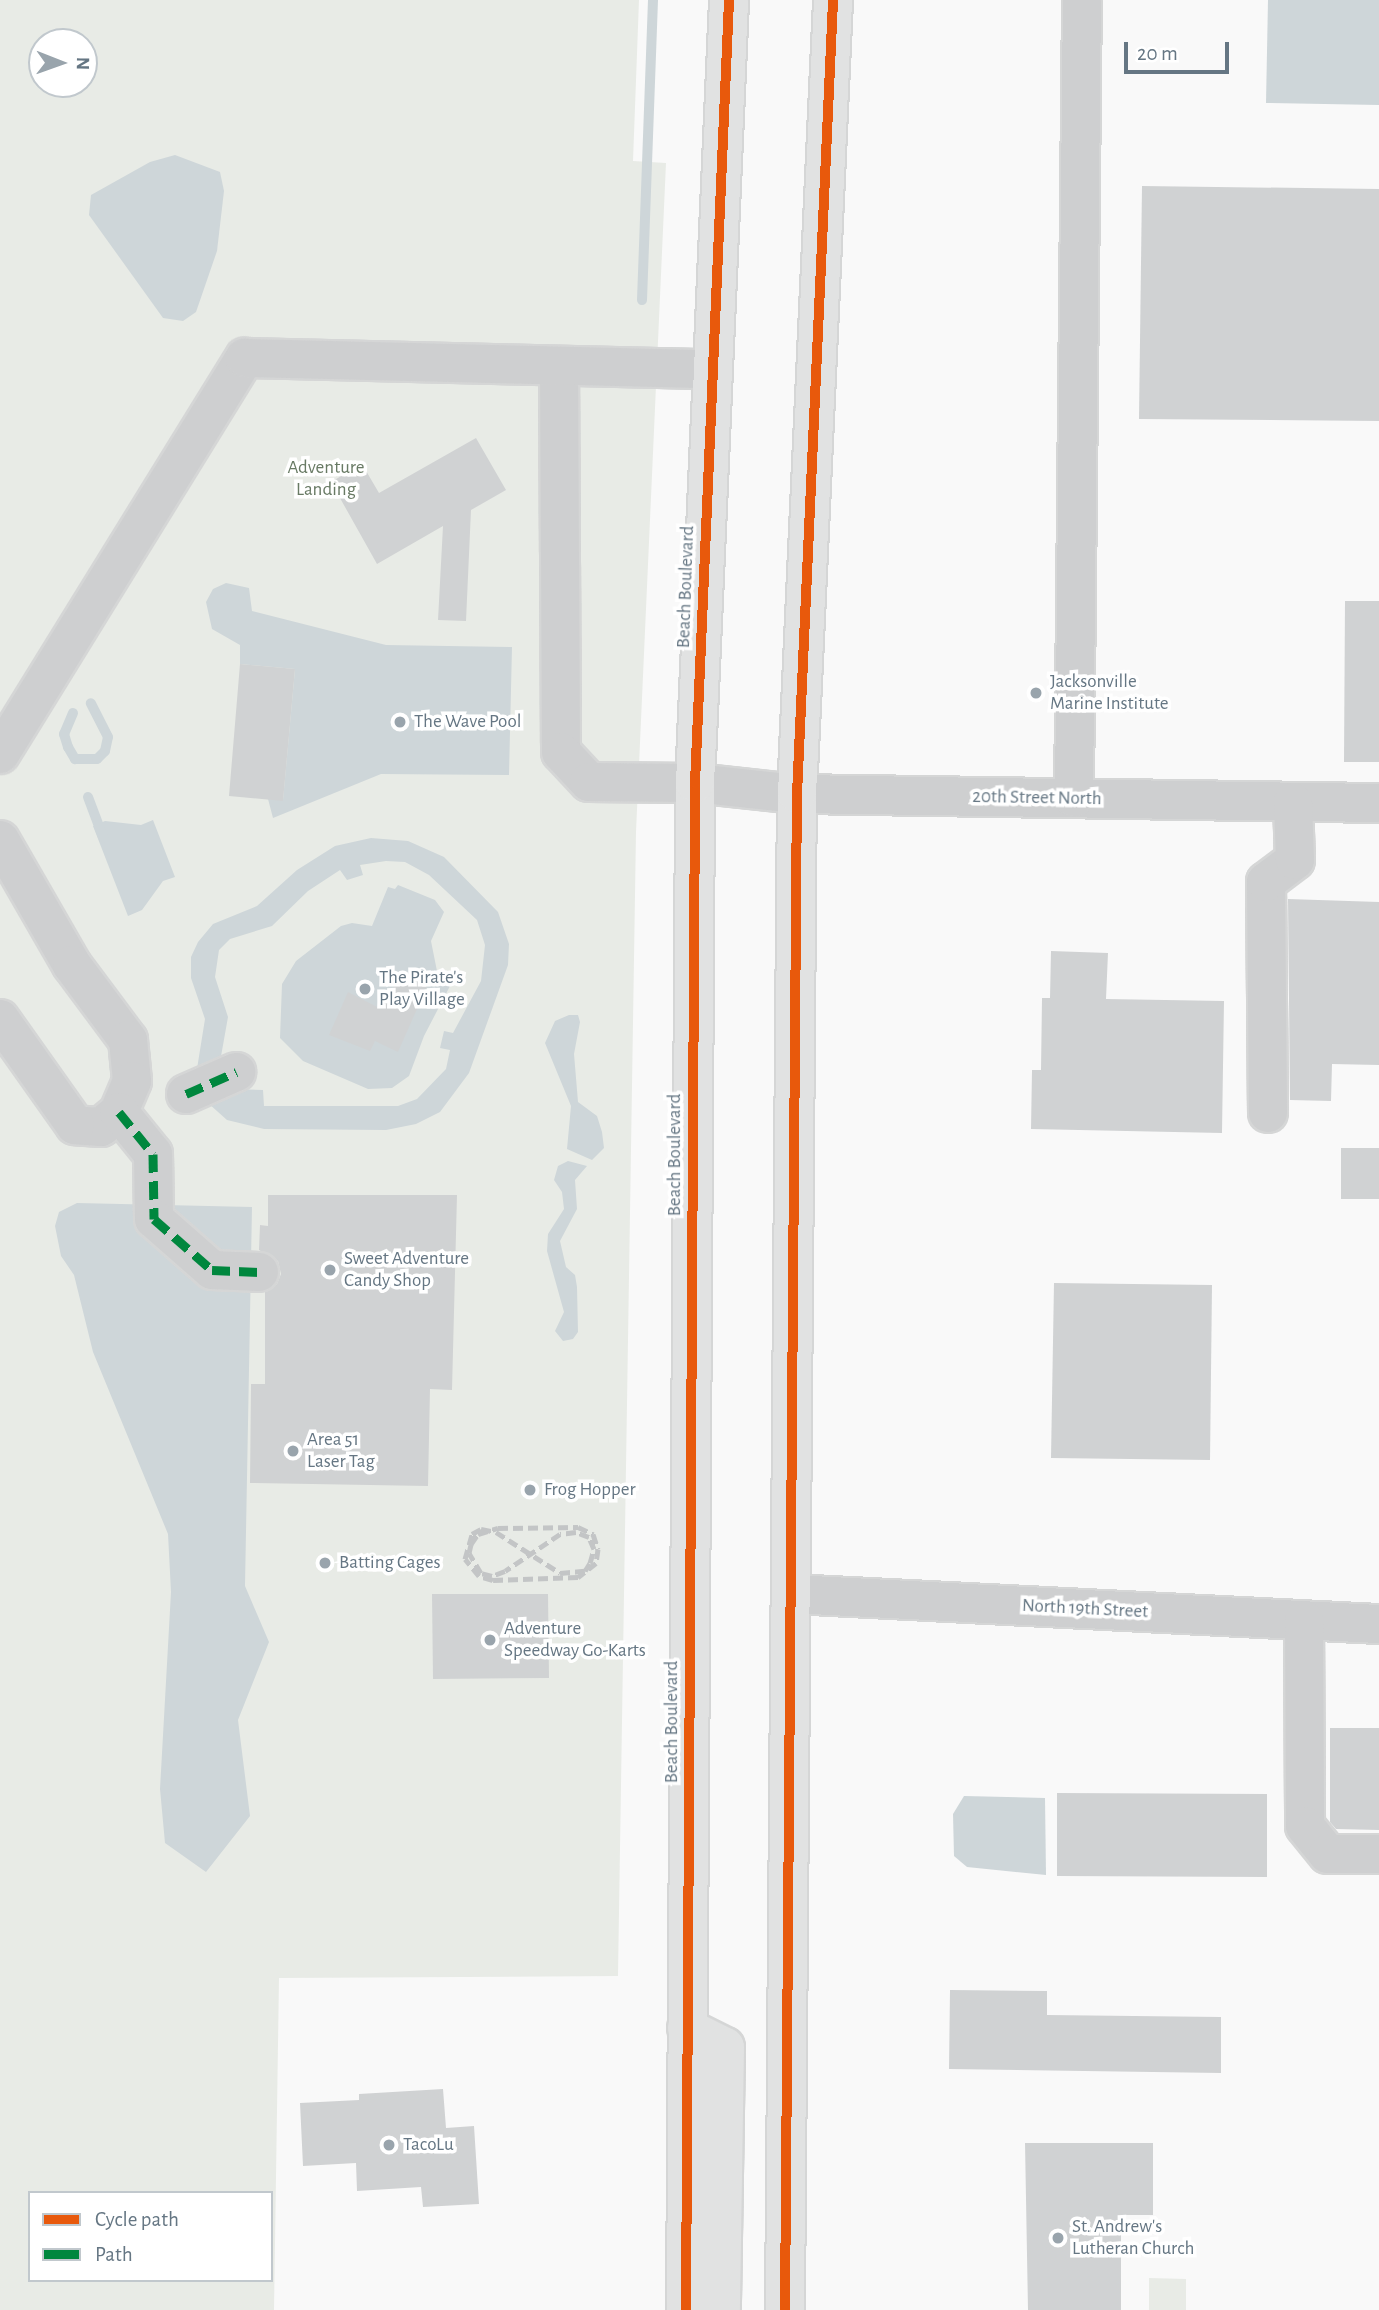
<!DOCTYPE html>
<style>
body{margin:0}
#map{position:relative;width:1379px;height:2310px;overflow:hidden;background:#f9f9f9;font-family:"Alegreya Sans",sans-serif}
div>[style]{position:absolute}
.green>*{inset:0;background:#e8ebe6}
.water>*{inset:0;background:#ced6d9}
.stream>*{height:10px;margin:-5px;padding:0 5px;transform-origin:5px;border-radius:5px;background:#ced6d9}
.building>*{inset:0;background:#d0d2d3}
.roads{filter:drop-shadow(2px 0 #d5d6d6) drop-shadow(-2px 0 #d5d6d6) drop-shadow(0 2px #d5d6d6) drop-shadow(0 -2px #d5d6d6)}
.minor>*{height:38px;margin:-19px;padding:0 19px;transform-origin:19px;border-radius:19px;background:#cecfd0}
.highway>*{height:38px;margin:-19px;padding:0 19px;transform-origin:19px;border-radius:19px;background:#e1e2e2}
.rail>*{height:5px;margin-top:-2.5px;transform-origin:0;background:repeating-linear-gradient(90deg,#c3c5c6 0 10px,transparent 0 15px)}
.quiet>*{height:9px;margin-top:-4.5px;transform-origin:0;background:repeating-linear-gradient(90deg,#00873e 0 18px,transparent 0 27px)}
.cycleway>*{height:10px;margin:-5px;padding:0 5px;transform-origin:5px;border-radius:5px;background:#e8590c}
.dots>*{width:19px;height:19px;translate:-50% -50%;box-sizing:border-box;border:4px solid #fff;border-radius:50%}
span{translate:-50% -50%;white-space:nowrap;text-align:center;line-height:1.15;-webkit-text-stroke:7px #fff;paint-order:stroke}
.park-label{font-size:19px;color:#687a64}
.street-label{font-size:19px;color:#657683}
.poi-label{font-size:19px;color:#657683}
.left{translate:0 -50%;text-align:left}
.legend{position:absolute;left:28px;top:2191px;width:245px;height:91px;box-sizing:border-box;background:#fff;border:2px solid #c1c8cd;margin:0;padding:9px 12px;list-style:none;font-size:21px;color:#657683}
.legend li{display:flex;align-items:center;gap:14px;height:35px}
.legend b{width:35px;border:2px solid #c1c8cd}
.north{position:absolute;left:28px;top:28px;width:70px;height:70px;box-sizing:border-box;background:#fff;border:2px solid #c1c8cd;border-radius:50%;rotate:91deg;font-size:19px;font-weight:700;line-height:28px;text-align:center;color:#657683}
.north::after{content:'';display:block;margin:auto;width:24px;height:32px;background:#99a4ac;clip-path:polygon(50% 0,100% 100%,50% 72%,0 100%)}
.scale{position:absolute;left:1124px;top:42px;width:105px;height:32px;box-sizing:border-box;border:4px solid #657683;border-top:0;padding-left:9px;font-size:21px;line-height:24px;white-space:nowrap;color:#657683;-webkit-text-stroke:5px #fff;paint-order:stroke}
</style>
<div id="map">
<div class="green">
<i style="clip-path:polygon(evenodd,0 0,639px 0,633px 161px,666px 163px,636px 832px,618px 1976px,279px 1978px,274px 2310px,0 2310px,0 0,42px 42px,84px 42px,84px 84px,42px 84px,42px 42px,0 0,30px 2193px,271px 2193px,271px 2280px,30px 2280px,30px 2193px)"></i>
<i style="clip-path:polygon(1149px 2278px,1186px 2279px,1186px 2310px,1149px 2310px)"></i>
</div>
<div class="water">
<i style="clip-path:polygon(1268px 0,1379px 0,1379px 105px,1266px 103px)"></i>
<i style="clip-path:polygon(175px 155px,220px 172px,224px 191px,217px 251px,196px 312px,183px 321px,163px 318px,89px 215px,91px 195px,150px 162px)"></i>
<i style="clip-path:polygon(226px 583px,249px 588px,252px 611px,386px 645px,512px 647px,509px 775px,381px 774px,273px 818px,268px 799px,283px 800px,295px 669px,240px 664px,240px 645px,212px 629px,206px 602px,213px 589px)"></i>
<i style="clip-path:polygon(153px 820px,175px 877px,163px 881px,142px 910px,128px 916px,93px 826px,105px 821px,141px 825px)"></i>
<i style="clip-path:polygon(evenodd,371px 838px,408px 841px,444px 857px,498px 912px,509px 944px,508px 965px,469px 1073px,440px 1112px,416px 1124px,386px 1130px,264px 1129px,227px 1120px,208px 1103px,196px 1075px,205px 1019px,191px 978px,191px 957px,198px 942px,213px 924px,257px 906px,297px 870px,335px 846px,371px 838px,386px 861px,405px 862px,429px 875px,477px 920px,485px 945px,481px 981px,453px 1033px,444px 1031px,440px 1048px,450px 1050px,446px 1069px,417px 1099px,398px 1106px,264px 1106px,263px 1090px,233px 1089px,220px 1062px,228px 1017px,215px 977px,219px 950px,230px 939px,272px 926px,308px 891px,340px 870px,347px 880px,363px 875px,360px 865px,386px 861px)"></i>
<i style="clip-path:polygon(398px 885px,435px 900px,444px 912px,431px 941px,437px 971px,450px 986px,424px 1036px,409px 1076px,392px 1088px,368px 1089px,303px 1061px,280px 1038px,282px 984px,296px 961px,341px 926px,352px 923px,372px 926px,388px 887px,395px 889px)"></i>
<i style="clip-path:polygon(569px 1015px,578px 1015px,580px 1022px,574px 1054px,578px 1102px,597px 1116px,602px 1132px,604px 1148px,592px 1160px,567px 1149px,571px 1106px,545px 1043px,555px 1021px)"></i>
<i style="clip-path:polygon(568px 1161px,587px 1166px,575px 1180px,577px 1209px,560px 1241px,566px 1267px,575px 1275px,577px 1287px,578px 1332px,573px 1339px,563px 1341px,555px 1331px,564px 1312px,547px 1251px,548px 1234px,564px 1209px,562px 1192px,554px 1180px,558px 1166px)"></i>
<i style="clip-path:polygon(77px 1203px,252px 1207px,245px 1586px,269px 1642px,238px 1720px,250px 1816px,206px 1872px,165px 1843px,160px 1789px,171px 1592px,168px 1534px,93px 1352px,74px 1275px,61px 1256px,55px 1226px,59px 1212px)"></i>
<i style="clip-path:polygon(964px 1796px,1045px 1798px,1046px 1875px,967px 1867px,954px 1856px,953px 1814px)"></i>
</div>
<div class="stream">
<i style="left:642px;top:300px;width:300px;rotate:-87.9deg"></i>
<i style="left:73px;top:713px;width:23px;rotate:113deg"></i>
<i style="left:64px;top:734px;width:14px;rotate:73deg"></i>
<i style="left:68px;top:747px;width:14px;rotate:60deg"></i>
<i style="left:75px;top:759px;width:22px"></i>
<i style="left:97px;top:759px;width:11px;rotate:-45deg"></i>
<i style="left:105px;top:751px;width:14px;rotate:-78deg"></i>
<i style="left:108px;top:737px;width:38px;rotate:-117deg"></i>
<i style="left:88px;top:797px;width:43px;rotate:69.4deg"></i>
</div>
<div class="building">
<i style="clip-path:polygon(1142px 186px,1379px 189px,1379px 421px,1139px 419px)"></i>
<i style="clip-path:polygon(476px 438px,506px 490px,471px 510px,466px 621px,438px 620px,443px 526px,377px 564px,331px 482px,362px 464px,379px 493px)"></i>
<i style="clip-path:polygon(1345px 601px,1379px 601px,1379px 762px,1344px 762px)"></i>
<i style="clip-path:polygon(240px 664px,295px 669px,283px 801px,229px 796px)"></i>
<i style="clip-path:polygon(1288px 899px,1379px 902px,1379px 1065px,1332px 1064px,1331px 1101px,1290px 1100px)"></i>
<i style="clip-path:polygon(1051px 951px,1108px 953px,1106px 999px,1224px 1001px,1222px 1133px,1031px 1129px,1032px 1070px,1041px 1070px,1042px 998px,1050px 998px)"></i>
<i style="clip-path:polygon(402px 972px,428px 984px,398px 1052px,375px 1041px,370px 1051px,329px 1035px,348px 992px,381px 1009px)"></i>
<i style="clip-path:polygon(1341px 1148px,1379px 1148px,1379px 1199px,1341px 1199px)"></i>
<i style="clip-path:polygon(268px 1195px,457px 1195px,452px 1390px,430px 1389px,428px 1486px,250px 1483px,251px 1384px,265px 1384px,265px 1292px,277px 1284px,281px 1274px,278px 1261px,259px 1250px,260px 1225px,268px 1226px)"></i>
<i style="clip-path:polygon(1054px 1283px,1212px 1285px,1210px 1460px,1051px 1458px)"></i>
<i style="clip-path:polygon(432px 1594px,548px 1594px,549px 1678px,433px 1679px)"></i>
<i style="clip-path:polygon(1330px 1728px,1379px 1728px,1379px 1830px,1336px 1829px,1330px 1822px)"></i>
<i style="clip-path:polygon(1057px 1793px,1267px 1794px,1267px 1877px,1057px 1876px)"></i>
<i style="clip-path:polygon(950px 1990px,1047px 1991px,1047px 2015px,1221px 2017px,1221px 2073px,949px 2069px)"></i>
<i style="clip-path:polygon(443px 2089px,446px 2128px,474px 2126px,479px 2204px,423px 2207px,421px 2187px,357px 2191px,356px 2163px,303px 2166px,300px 2103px,359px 2100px,359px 2094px)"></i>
<i style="clip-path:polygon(1025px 2143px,1153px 2143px,1153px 2215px,1121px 2215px,1121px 2310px,1028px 2310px)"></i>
</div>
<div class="roads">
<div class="minor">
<i style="left:559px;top:366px;width:386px;rotate:89.7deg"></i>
<i style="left:561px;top:752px;width:41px;rotate:47deg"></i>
<i style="left:589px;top:782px;width:106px;rotate:0.5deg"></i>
<i style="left:695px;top:783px;width:103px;rotate:6.2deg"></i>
<i style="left:797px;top:794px;width:582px;rotate:0.89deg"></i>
<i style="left:0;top:754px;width:466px;rotate:-58.3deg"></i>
<i style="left:245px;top:358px;width:466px;rotate:1.4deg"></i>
<i style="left:1074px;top:798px;width:798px;rotate:-89.43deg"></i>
<i style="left:0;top:840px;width:144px;rotate:60.1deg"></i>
<i style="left:72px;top:965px;width:94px;rotate:53.3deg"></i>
<i style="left:128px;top:1040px;width:41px;rotate:84.4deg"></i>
<i style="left:132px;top:1081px;width:34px;rotate:113deg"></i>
<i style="left:119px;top:1112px;width:23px;rotate:140deg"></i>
<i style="left:101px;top:1127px;width:26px;rotate:-176deg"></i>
<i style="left:75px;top:1125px;width:130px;rotate:-125.3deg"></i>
<i style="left:186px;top:1094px;width:55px;rotate:-23.7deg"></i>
<i style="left:119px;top:1112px;width:54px;rotate:51deg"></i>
<i style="left:153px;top:1154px;width:65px;rotate:89.1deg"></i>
<i style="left:154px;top:1219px;width:77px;rotate:41.3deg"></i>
<i style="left:212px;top:1270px;width:47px;rotate:2.4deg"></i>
<i style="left:1268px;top:1113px;width:231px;rotate:-90.5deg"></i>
<i style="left:1266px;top:882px;width:36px;rotate:-37deg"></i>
<i style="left:1295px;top:860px;width:58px;rotate:-92deg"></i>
<i style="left:792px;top:1594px;width:588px;rotate:2.93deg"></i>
<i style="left:1304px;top:1620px;width:206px;rotate:89.7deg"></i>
<i style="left:1305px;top:1826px;width:36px;rotate:51deg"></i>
<i style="left:1328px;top:1854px;width:51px"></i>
</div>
<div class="highway">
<i style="left:687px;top:2028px;width:42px;rotate:26.6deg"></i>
<i style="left:725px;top:2047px;width:263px;rotate:90.9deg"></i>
<i style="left:686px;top:2310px;width:1527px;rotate:-89.66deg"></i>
<i style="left:695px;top:783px;width:784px;rotate:-87.51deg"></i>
<i style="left:785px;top:2310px;width:1516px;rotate:-89.55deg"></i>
<i style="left:797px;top:794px;width:795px;rotate:-87.4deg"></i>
</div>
</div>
<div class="rail">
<i style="left:498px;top:1528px;width:80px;rotate:-0.7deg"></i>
<i style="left:578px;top:1527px;width:17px;rotate:25deg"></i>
<i style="left:593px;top:1534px;width:16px;rotate:72deg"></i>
<i style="left:598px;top:1549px;width:14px;rotate:98deg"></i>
<i style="left:596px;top:1563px;width:23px;rotate:142deg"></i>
<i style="left:578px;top:1577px;width:85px;rotate:178deg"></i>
<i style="left:493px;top:1580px;width:15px;rotate:-164deg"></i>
<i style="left:479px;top:1576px;width:22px;rotate:-129deg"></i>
<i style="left:465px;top:1559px;width:26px;rotate:-74deg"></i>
<i style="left:472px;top:1534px;width:10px;rotate:-29deg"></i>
<i style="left:481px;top:1529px;width:15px;rotate:11deg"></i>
<i style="left:496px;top:1532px;width:76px;rotate:32.6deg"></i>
<i style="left:560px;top:1573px;width:25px;rotate:-5deg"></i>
<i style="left:585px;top:1571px;width:9px;rotate:-58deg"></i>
<i style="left:590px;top:1563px;width:15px;rotate:-74deg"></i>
<i style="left:594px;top:1549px;width:13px;rotate:-113deg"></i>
<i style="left:589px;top:1537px;width:14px;rotate:-159deg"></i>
<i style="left:576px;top:1532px;width:16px;rotate:173deg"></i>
<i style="left:560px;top:1534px;width:66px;rotate:146.1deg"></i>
<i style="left:505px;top:1571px;width:14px;rotate:159deg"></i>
<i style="left:492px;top:1576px;width:11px;rotate:-165deg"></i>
<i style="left:481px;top:1573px;width:23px;rotate:-121deg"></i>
<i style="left:469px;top:1553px;width:9px;rotate:-77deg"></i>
<i style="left:471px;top:1544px;width:12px;rotate:-55deg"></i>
<i style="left:478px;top:1534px;width:21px;rotate:-17deg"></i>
</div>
<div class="quiet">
<i style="left:186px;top:1094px;width:55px;rotate:-23.7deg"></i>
<i style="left:119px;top:1112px;width:54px;rotate:51deg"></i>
<i style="left:153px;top:1154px;width:65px;rotate:89.1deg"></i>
<i style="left:154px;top:1219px;width:77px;rotate:41.3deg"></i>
<i style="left:212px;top:1270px;width:47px;rotate:2.4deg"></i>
</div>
<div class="cycleway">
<i style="left:686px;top:2310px;width:1527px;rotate:-89.66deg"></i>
<i style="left:695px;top:783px;width:784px;rotate:-87.51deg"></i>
<i style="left:785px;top:2310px;width:1516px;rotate:-89.55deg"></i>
<i style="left:797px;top:794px;width:795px;rotate:-87.4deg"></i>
</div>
<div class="dots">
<i style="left:1036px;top:693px;background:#99a4ac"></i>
<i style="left:400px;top:722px;background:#99a4ac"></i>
<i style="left:365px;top:989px;background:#99a4ac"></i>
<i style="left:330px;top:1270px;background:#99a4ac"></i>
<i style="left:293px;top:1451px;background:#99a4ac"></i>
<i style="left:530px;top:1490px;background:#99a4ac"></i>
<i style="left:325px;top:1563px;background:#99a4ac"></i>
<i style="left:490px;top:1640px;background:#99a4ac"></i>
<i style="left:389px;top:2145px;background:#99a4ac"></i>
<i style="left:1058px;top:2238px;background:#99a4ac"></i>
</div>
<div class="park-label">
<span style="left:326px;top:479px">Adventure<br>Landing</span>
</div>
<div class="street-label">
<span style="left:686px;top:587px;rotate:-88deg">Beach Boulevard</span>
<span style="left:1037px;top:798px;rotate:1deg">20th Street North</span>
<span style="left:675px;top:1155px;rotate:-90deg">Beach Boulevard</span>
<span style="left:1085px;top:1609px;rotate:3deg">North 19th Street</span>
<span style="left:672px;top:1722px;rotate:-90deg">Beach Boulevard</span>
</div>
<div class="poi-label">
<span class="left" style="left:1050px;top:693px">Jacksonville<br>Marine Institute</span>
<span class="left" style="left:414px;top:722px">The Wave Pool</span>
<span class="left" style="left:379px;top:989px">The Pirate's<br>Play Village</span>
<span class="left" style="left:344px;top:1270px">Sweet Adventure<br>Candy Shop</span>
<span class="left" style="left:307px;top:1451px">Area 51<br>Laser Tag</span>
<span class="left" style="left:544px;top:1490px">Frog Hopper</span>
<span class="left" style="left:339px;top:1563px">Batting Cages</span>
<span class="left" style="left:504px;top:1640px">Adventure<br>Speedway Go-Karts</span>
<span class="left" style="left:403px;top:2145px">TacoLu</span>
<span class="left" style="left:1072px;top:2238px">St. Andrew's<br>Lutheran Church</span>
</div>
<ul class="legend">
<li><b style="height:9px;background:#e8590c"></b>Cycle path</li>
<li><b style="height:9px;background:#00873e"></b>Path</li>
</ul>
<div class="north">N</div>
<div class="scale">20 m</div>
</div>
